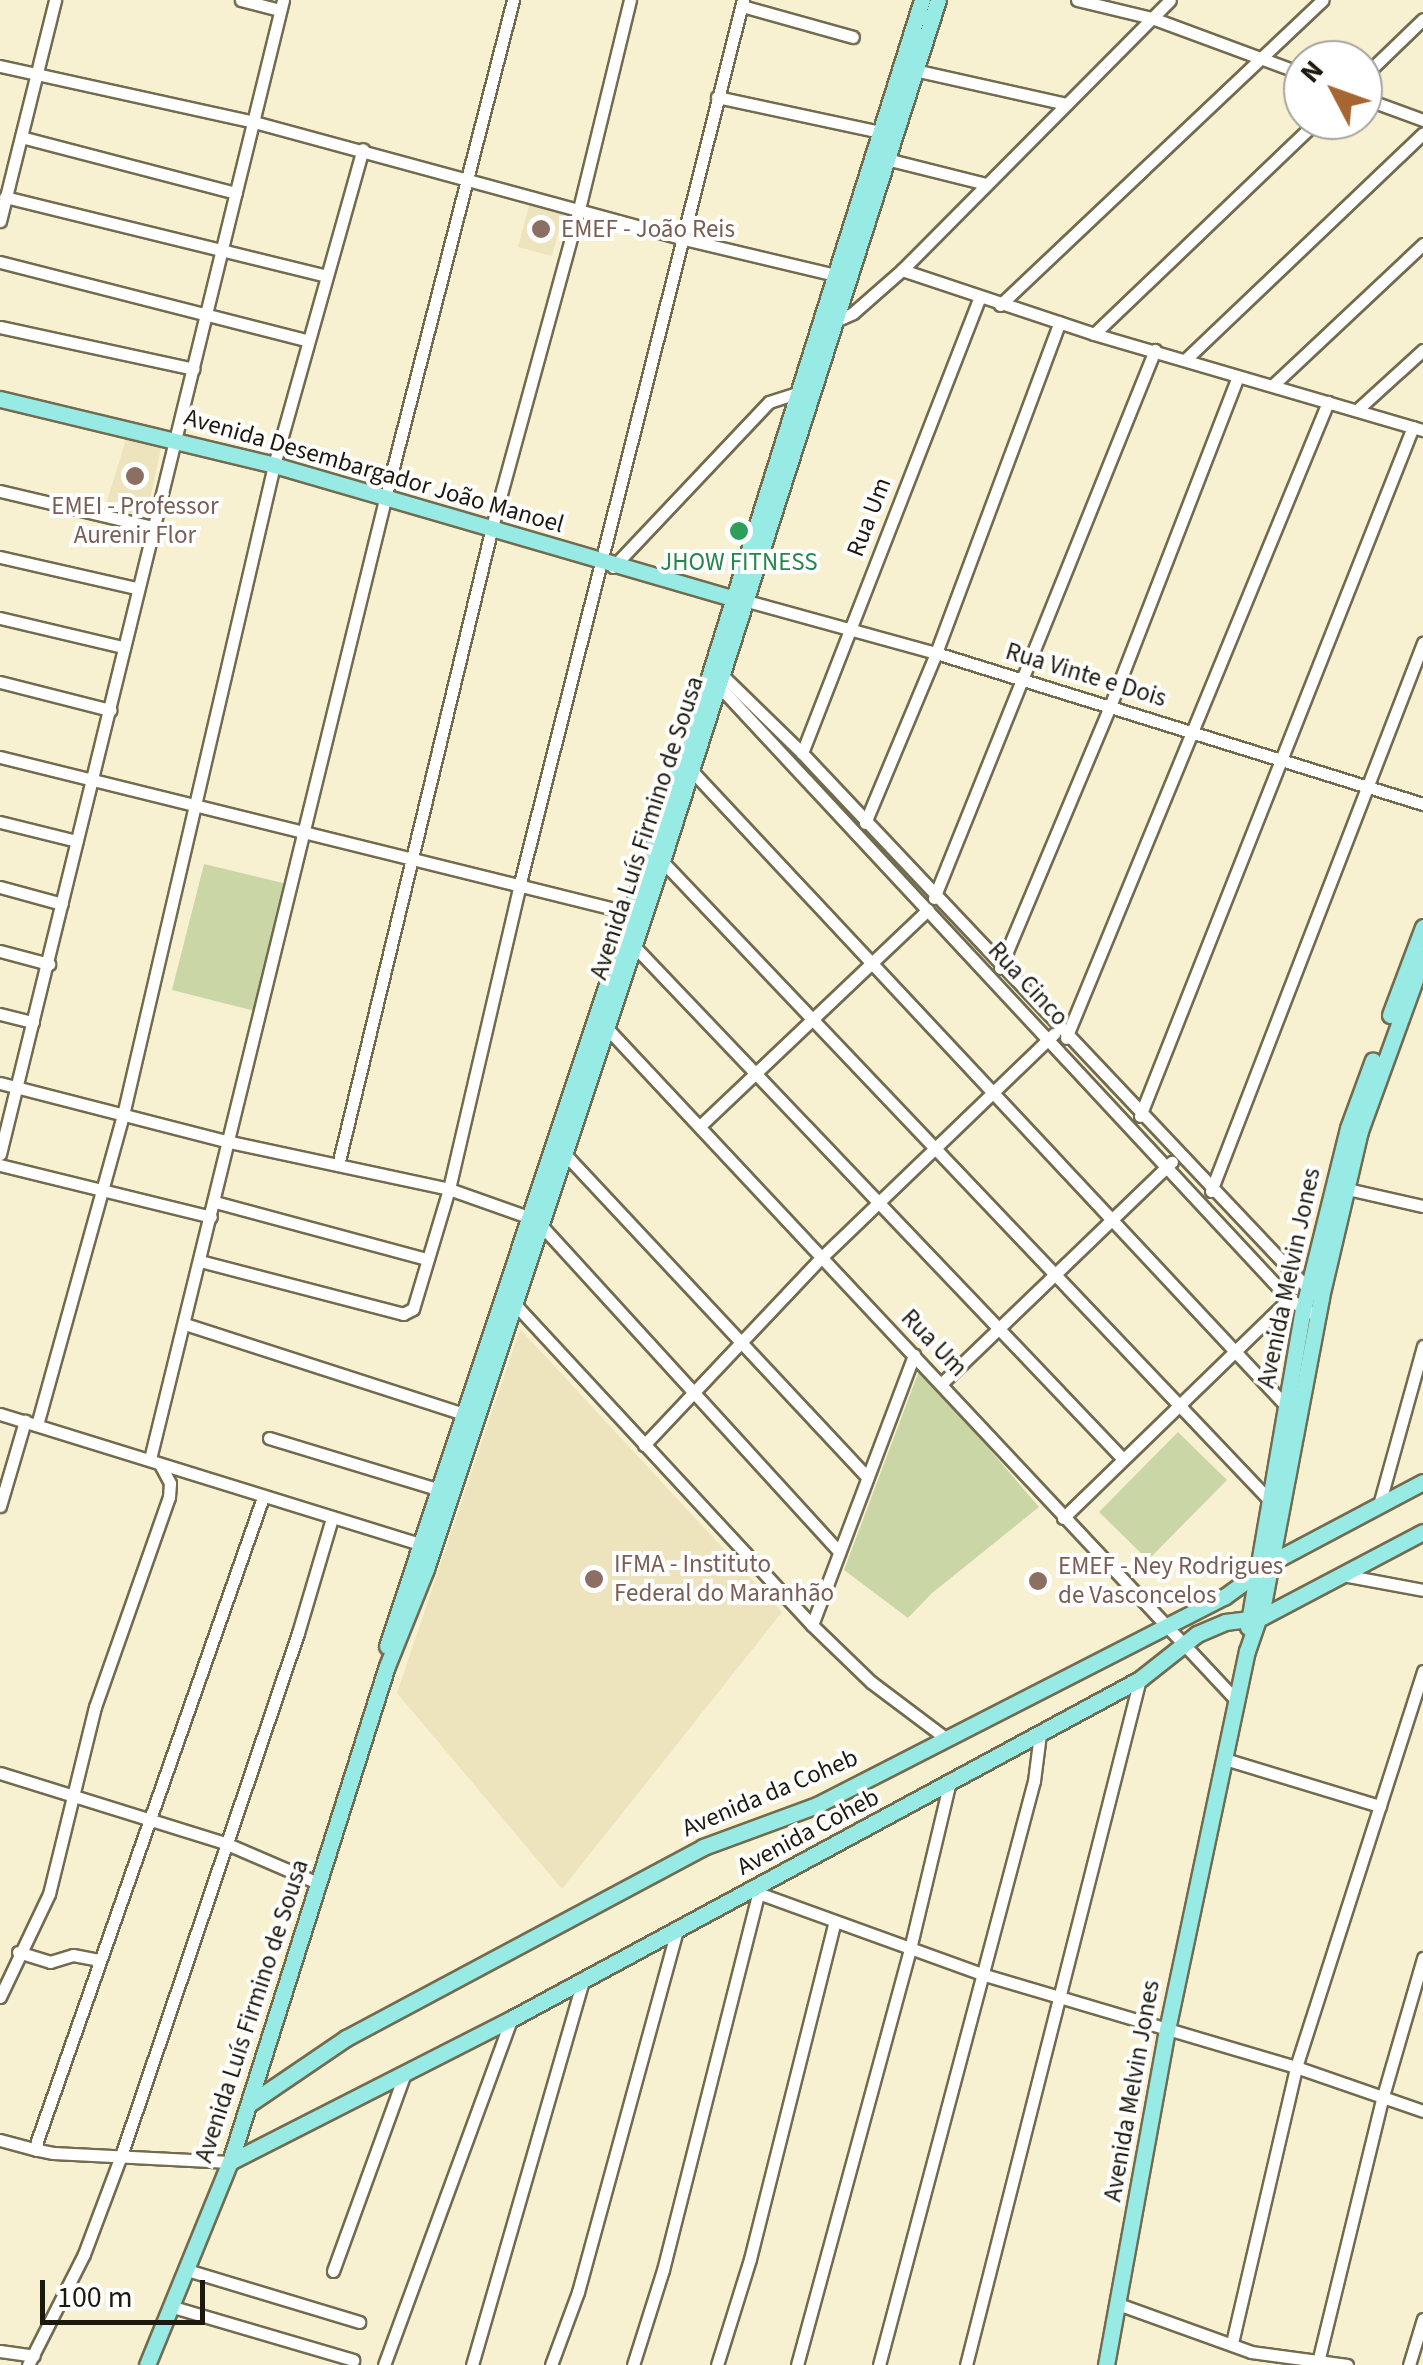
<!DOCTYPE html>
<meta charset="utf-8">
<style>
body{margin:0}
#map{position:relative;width:1423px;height:2365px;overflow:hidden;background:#f8f1d1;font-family:"Source Sans 3",sans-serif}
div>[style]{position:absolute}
.built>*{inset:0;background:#ede4bd}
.green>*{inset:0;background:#cbd6a6}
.roads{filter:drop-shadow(2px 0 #716b4f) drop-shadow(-2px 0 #716b4f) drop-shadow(0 2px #716b4f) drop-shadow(0 -2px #716b4f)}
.minor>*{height:11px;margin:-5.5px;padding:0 5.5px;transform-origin:5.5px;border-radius:5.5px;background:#fff}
.major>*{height:15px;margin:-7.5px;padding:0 7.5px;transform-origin:7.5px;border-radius:7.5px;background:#98ebe5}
.dots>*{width:28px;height:28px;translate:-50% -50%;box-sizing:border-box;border:5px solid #fff;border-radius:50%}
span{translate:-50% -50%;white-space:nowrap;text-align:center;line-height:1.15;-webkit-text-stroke:8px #fff;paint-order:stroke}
.education-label{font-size:25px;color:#785e54}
.left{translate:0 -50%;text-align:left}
.street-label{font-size:25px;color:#1c1a0e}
.leisure-label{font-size:25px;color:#27864d}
.north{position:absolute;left:1283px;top:40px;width:100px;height:100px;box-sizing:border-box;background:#fff;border:2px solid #a4a39f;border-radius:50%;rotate:311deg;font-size:28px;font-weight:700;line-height:40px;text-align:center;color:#1c1a0e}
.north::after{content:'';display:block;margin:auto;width:35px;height:45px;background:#a76531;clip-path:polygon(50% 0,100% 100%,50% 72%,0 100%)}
.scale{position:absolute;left:40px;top:2280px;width:165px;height:45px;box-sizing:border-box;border:5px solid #1c1a0e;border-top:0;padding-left:12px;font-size:30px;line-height:35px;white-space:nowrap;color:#1c1a0e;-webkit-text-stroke:8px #fff;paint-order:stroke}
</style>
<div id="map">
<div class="built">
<i style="clip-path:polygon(530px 202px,564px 211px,552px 256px,518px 247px)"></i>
<i style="clip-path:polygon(127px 436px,162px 444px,146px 517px,105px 508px)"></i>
<i style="clip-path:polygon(520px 1329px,782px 1612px,562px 1889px,397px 1693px)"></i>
</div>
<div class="green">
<i style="clip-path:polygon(204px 864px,287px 884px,255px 1011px,172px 990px)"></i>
<i style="clip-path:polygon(920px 1368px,1039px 1507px,931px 1594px,908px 1618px,844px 1570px)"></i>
<i style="clip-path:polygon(1178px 1432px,1227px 1480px,1148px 1560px,1099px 1512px)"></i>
</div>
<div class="roads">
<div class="minor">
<i style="left:241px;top:0;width:40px;rotate:14.4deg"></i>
<i style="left:1077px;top:0;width:77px;rotate:13.5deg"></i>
<i style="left:1152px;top:18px;width:161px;rotate:20.3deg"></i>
<i style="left:742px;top:6px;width:115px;rotate:15.6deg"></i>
<i style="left:0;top:66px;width:260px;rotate:12.4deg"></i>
<i style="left:254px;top:122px;width:446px;rotate:15.2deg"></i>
<i style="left:684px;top:239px;width:155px;rotate:13.4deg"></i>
<i style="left:910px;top:69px;width:160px;rotate:12.6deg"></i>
<i style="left:1363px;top:77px;width:83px;rotate:-44deg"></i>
<i style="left:717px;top:97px;width:167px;rotate:12.1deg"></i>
<i style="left:1363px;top:98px;width:64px;rotate:20.1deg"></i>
<i style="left:21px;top:137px;width:222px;rotate:14.6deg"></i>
<i style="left:882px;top:158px;width:107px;rotate:14deg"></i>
<i style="left:5px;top:197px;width:331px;rotate:13.8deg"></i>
<i style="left:0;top:221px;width:228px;rotate:-76deg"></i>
<i style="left:0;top:262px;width:317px;rotate:14.3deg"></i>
<i style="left:902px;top:270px;width:202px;rotate:18.4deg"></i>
<i style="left:1094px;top:334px;width:343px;rotate:16.3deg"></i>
<i style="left:1000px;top:305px;width:444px;rotate:-43.4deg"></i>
<i style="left:831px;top:323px;width:24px;rotate:-24deg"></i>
<i style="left:853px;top:313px;width:65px;rotate:-41.3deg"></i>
<i style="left:902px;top:270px;width:380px;rotate:-45.2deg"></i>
<i style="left:0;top:327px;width:198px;rotate:12.2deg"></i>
<i style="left:1094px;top:334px;width:310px;rotate:-43.7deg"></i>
<i style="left:1186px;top:359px;width:327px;rotate:-43.6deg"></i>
<i style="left:1273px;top:385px;width:206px;rotate:-43.2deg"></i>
<i style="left:1357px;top:410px;width:89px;rotate:-42.3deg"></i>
<i style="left:0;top:491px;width:156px;rotate:13.3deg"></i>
<i style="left:0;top:557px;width:140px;rotate:12.8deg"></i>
<i style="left:613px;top:567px;width:227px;rotate:-46.6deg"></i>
<i style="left:769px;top:402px;width:32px;rotate:-18deg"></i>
<i style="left:747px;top:601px;width:196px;rotate:15.4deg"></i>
<i style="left:936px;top:653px;width:510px;rotate:17.23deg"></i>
<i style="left:0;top:618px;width:126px;rotate:13.3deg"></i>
<i style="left:718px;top:671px;width:117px;rotate:44.3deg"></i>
<i style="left:802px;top:753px;width:744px;rotate:46.63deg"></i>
<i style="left:0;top:682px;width:114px;rotate:14.3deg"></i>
<i style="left:716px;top:683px;width:841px;rotate:47.07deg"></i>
<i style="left:1289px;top:1299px;width:25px;rotate:32deg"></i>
<i style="left:802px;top:753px;width:488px;rotate:-68.7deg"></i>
<i style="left:0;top:757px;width:650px;rotate:13.89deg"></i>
<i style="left:691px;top:770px;width:872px;rotate:46.9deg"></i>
<i style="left:0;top:822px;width:79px;rotate:13.9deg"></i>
<i style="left:865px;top:823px;width:184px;rotate:-67.3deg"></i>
<i style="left:936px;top:653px;width:353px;rotate:-69.5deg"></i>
<i style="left:662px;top:861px;width:886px;rotate:46.46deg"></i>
<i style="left:0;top:887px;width:64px;rotate:15.3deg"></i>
<i style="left:934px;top:898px;width:591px;rotate:-68.04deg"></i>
<i style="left:634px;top:946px;width:709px;rotate:46.37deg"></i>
<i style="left:0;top:951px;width:51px;rotate:14.9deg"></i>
<i style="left:1000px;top:968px;width:281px;rotate:-67.2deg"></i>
<i style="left:1109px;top:709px;width:356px;rotate:-68.8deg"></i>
<i style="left:0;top:1014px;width:34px;rotate:14deg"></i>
<i style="left:603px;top:1024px;width:928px;rotate:46.88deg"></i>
<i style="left:1066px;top:1038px;width:688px;rotate:-67.61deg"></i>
<i style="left:0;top:1083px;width:237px;rotate:14.4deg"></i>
<i style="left:230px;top:1142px;width:224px;rotate:12.1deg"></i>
<i style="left:449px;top:1189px;width:84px;rotate:19.5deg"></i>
<i style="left:1140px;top:1116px;width:741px;rotate:-68.39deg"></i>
<i style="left:700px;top:1126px;width:314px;rotate:-43.5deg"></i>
<i style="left:563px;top:1152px;width:444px;rotate:46.9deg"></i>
<i style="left:0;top:1154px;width:1188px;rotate:-76.22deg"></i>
<i style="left:0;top:1165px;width:217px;rotate:13.8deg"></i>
<i style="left:338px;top:1165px;width:656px;rotate:-76.43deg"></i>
<i style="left:492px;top:527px;width:330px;rotate:-74.7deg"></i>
<i style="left:579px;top:209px;width:215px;rotate:-76.3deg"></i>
<i style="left:1343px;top:1188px;width:82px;rotate:12.7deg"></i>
<i style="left:1211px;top:1191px;width:588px;rotate:-68.85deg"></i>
<i style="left:215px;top:1202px;width:219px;rotate:15.1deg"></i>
<i style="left:539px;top:1223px;width:445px;rotate:47.6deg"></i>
<i style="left:200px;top:1261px;width:210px;rotate:14.6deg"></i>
<i style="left:403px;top:1314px;width:11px;rotate:-27deg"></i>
<i style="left:413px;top:1309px;width:125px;rotate:-73.3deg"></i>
<i style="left:449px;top:1189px;width:314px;rotate:-76.9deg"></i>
<i style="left:520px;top:883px;width:911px;rotate:-75.83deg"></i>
<i style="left:511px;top:1300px;width:443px;rotate:47.2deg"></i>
<i style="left:812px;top:1625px;width:82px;rotate:44deg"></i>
<i style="left:871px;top:1682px;width:95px;rotate:36.9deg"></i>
<i style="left:185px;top:1324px;width:293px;rotate:17.9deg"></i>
<i style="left:942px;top:1383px;width:319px;rotate:-43.9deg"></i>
<i style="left:0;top:1414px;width:442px;rotate:17.2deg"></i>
<i style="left:37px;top:1425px;width:322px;rotate:-74.5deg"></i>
<i style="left:123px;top:1115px;width:667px;rotate:-76.92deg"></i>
<i style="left:274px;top:465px;width:328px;rotate:-74.3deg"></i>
<i style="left:269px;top:1438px;width:179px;rotate:16.9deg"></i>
<i style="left:644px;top:1445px;width:259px;rotate:-46.6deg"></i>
<i style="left:822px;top:1257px;width:322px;rotate:-43.9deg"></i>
<i style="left:150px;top:1459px;width:992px;rotate:-76.24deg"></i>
<i style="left:386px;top:495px;width:511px;rotate:-75.61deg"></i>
<i style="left:1379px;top:1505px;width:165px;rotate:-74.5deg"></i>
<i style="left:0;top:1506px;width:89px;rotate:-73.6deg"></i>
<i style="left:1063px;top:1518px;width:315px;rotate:-44.1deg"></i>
<i style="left:1343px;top:1575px;width:81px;rotate:10.6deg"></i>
<i style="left:812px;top:1625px;width:289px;rotate:-69.3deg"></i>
<i style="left:1225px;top:1759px;width:162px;rotate:16.9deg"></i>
<i style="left:0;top:1773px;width:236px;rotate:17.3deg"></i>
<i style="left:225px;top:1843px;width:103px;rotate:23.3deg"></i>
<i style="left:758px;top:1893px;width:241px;rotate:19.9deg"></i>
<i style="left:985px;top:1975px;width:324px;rotate:16.5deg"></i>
<i style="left:1296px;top:2067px;width:134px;rotate:19.1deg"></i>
<i style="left:18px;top:1952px;width:34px;rotate:17deg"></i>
<i style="left:50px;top:1962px;width:24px;rotate:-17deg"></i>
<i style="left:73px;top:1955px;width:26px;rotate:11deg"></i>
<i style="left:0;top:1997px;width:114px;rotate:-64.6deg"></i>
<i style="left:49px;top:1894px;width:193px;rotate:-76.2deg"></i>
<i style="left:95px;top:1707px;width:223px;rotate:-70.6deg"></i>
<i style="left:169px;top:1497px;width:14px;rotate:-86deg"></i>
<i style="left:170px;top:1483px;width:21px;rotate:-118deg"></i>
<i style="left:0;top:2140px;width:38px;rotate:15deg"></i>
<i style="left:230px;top:2162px;width:177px;rotate:-177.1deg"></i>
<i style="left:53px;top:2153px;width:16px;rotate:-169deg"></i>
<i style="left:37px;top:2150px;width:9px;rotate:-90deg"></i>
<i style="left:37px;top:2141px;width:683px;rotate:-70.66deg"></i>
<i style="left:187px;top:2270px;width:180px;rotate:16.8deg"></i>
<i style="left:333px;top:2271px;width:211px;rotate:-70deg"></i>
<i style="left:1118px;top:2304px;width:141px;rotate:19.8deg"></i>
<i style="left:1251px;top:2352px;width:97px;rotate:7.7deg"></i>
<i style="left:173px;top:2307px;width:188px;rotate:16.4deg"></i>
<i style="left:1232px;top:2343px;width:283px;rotate:-76.9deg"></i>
<i style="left:1296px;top:2067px;width:416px;rotate:-72.2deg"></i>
<i style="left:0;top:2351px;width:34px;rotate:8deg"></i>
<i style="left:1318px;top:2362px;width:274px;rotate:-76.3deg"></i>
<i style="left:1383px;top:2096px;width:144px;rotate:-73.8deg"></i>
<i style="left:28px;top:2365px;width:124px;rotate:-63.2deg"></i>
<i style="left:84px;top:2254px;width:108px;rotate:-69.4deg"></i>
<i style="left:122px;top:2153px;width:549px;rotate:-71.3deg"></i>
<i style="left:298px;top:1633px;width:120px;rotate:-73.5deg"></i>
<i style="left:384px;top:2365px;width:369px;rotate:-69.8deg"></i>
<i style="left:472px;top:2365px;width:400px;rotate:-73.9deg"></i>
<i style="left:551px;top:2365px;width:78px;rotate:-69.7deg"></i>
<i style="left:578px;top:2292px;width:375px;rotate:-74.7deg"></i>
<i style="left:633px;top:2365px;width:100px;rotate:-72.5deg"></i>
<i style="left:663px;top:2270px;width:396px;rotate:-75.8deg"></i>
<i style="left:717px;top:2365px;width:111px;rotate:-72.7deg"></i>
<i style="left:750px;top:2259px;width:345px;rotate:-75.9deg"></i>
<i style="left:797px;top:2365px;width:431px;rotate:-74.8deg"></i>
<i style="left:910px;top:1949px;width:173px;rotate:-76.6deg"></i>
<i style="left:879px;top:2365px;width:604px;rotate:-75.14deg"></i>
<i style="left:1034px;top:1781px;width:47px;rotate:-82.7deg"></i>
<i style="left:966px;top:2365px;width:708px;rotate:-75.77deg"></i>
<i style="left:1409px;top:2365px;width:48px;rotate:-73.1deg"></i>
</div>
<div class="major">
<i style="left:0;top:399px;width:282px;rotate:13.5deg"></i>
<i style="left:274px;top:465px;width:484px;rotate:16.2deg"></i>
<i style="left:1390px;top:1015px;width:94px;rotate:-69.4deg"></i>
<i style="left:1248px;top:1627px;width:322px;rotate:-80.2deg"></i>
<i style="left:1303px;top:1310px;width:187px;rotate:-76.1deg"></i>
<i style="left:1348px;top:1128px;width:72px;rotate:-69.8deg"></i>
<i style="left:387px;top:1646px;width:1021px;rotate:-71.62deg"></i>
<i style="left:709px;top:677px;width:710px;rotate:-72.54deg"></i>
<i style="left:249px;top:2104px;width:117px;rotate:-34.2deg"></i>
<i style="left:346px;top:2038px;width:405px;rotate:-28.1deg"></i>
<i style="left:703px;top:1847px;width:121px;rotate:-20.2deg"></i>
<i style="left:817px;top:1805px;width:457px;rotate:-27.1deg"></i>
<i style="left:1224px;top:1597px;width:59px;rotate:-36.1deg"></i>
<i style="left:1272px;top:1562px;width:171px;rotate:-27.9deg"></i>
<i style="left:230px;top:2162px;width:315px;rotate:-27deg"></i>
<i style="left:511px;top:2019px;width:715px;rotate:-28.39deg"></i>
<i style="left:1140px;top:1679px;width:73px;rotate:-38.3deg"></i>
<i style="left:1197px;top:1634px;width:30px;rotate:-23deg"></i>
<i style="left:1225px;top:1622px;width:35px;rotate:-7deg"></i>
<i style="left:1260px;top:1618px;width:184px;rotate:-27.8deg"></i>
<i style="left:147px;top:2365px;width:219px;rotate:-67.8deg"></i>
<i style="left:230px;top:2162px;width:520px;rotate:-72.44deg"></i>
<i style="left:387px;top:1666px;width:105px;rotate:-68.1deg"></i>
<i style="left:426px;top:1569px;width:746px;rotate:-71.57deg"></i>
<i style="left:662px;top:861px;width:904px;rotate:-72.23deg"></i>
<i style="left:1106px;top:2365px;width:341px;rotate:-79.7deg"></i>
<i style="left:1167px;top:2030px;width:387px;rotate:-78.1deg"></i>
<i style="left:1247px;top:1651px;width:49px;rotate:-70.8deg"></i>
<i style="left:1263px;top:1605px;width:313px;rotate:-79.3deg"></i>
<i style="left:1321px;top:1297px;width:171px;rotate:-76.8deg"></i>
<i style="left:1360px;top:1131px;width:184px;rotate:-70deg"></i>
</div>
</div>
<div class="dots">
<i style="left:541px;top:229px;background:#8d6e63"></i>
<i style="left:135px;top:476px;background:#8d6e63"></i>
<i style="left:739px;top:531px;background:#2e9e5b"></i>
<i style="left:594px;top:1579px;background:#8d6e63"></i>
<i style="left:1038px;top:1581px;background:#8d6e63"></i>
</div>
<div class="education-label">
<span class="left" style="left:561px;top:229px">EMEF - João Reis</span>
<span style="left:135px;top:521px">EMEI - Professor<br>Aurenir Flor</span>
<span class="left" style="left:614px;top:1579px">IFMA - Instituto<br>Federal do Maranhão</span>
<span class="left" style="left:1058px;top:1581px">EMEF - Ney Rodrigues<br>de Vasconcelos</span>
</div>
<div class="street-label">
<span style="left:374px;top:471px;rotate:16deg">Avenida Desembargador João Manoel</span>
<span style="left:869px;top:517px;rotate:-69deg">Rua Um</span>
<span style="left:1086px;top:675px;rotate:17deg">Rua Vinte e Dois</span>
<span style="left:647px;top:828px;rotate:-72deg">Avenida Luís Firmino de Sousa</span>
<span style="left:1028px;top:984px;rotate:47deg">Rua Cinco</span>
<span style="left:1289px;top:1278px;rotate:-78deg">Avenida Melvin Jones</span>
<span style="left:934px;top:1343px;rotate:46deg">Rua Um</span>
<span style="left:770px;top:1793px;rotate:-23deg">Avenida da Coheb</span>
<span style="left:808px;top:1832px;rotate:-28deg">Avenida Coheb</span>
<span style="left:252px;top:2011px;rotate:-72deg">Avenida Luís Firmino de Sousa</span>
<span style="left:1132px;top:2091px;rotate:-80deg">Avenida Melvin Jones</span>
</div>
<div class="leisure-label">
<span style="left:739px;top:562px">JHOW FITNESS</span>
</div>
<div class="north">N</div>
<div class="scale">100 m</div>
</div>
